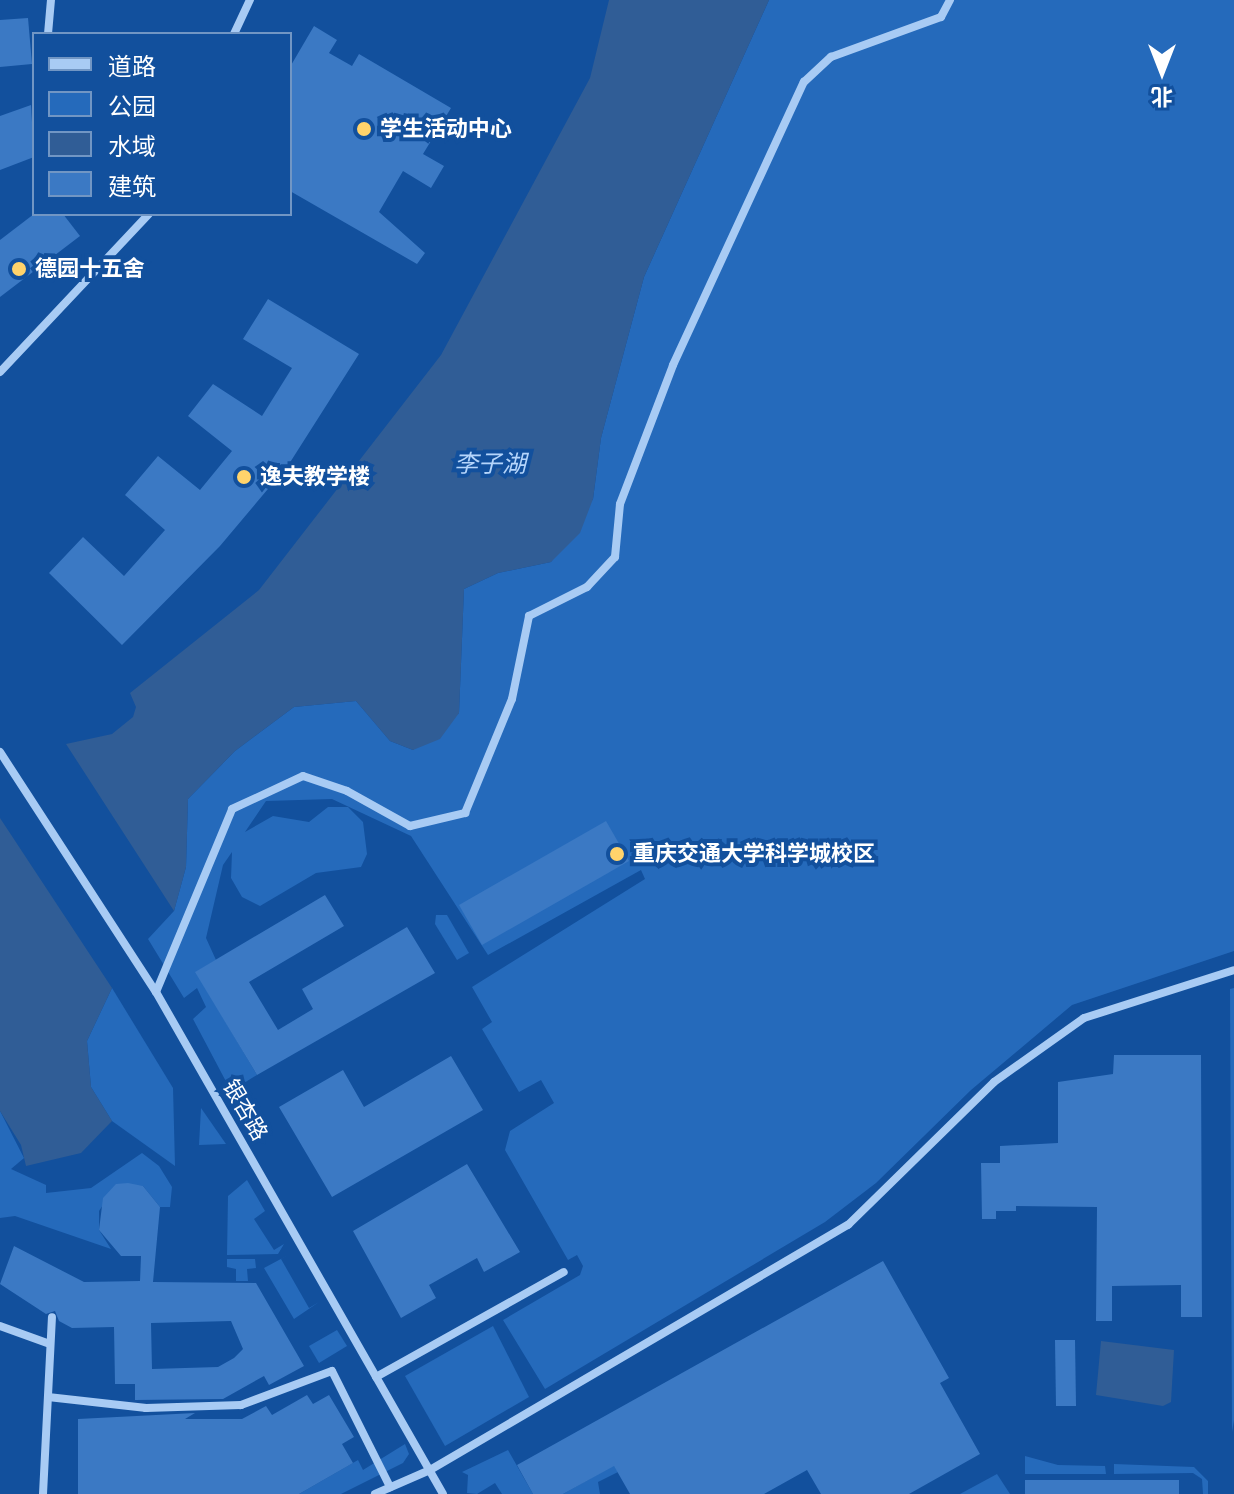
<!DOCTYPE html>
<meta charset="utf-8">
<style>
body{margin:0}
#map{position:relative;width:1234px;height:1494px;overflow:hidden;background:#12509d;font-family:Arial,"Noto Sans SC",sans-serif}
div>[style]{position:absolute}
.green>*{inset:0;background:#256abb}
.water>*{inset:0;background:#305d96}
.building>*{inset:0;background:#3b79c4}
.street>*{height:8px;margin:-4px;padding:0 4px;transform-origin:4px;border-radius:4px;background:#a8cbf4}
.dots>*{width:22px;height:22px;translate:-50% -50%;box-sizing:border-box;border:4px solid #12509d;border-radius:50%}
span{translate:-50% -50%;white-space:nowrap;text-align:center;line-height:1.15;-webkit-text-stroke:8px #12509d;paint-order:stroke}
.poi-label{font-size:22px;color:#fff;font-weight:700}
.left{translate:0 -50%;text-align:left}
.street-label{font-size:22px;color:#fff}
.water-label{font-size:24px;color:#b5d5fb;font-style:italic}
.legend{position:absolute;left:32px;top:32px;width:260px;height:184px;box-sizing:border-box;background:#12509d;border:2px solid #7196c4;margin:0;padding:10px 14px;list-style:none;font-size:24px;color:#fff}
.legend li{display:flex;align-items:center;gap:16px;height:40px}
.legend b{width:40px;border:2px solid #7196c4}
.north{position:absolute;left:1122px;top:32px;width:80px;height:80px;-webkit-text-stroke:6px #12509d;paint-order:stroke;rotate:180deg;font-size:22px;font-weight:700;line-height:32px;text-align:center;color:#fff}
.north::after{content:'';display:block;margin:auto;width:28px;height:36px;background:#fff;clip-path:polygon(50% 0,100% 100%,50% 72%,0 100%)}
</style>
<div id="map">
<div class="green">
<i style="clip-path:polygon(769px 0,1234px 0,1234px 951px,1072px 1005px,971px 1090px,876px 1183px,825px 1222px,545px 1389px,503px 1320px,580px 1275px,583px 1266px,577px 1255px,568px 1260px,505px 1150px,510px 1131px,554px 1103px,541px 1080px,519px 1092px,482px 1029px,492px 1022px,472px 987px,645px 879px,641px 870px,488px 955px,411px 836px,332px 799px,266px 801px,245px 832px,273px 816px,309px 822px,328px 807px,348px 807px,363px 822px,367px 854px,361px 867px,316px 873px,260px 906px,242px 897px,231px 878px,232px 852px,223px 865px,206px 938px,216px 960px,196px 972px,257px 1075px,231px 1091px,193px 1019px,206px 1007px,197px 988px,184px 998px,148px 939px,174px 911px,186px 867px,188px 799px,235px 751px,294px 707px,356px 701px,390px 741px,413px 750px,459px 713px,464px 589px,498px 573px,551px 562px,593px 499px,601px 438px,644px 277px)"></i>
<i style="clip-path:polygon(436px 915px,447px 915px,469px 953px,457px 960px,435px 924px)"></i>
<i style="clip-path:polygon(112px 988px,173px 1088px,175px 1166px,112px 1121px,91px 1087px,87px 1041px)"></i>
<i style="clip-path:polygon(1234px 988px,1234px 1420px,1232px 1432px,1230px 989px)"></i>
<i style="clip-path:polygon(201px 1108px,226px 1144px,199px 1145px)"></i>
<i style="clip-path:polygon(0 1111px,24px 1158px,11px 1169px,46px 1185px,46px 1193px,91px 1188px,142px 1153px,159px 1166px,172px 1187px,170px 1207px,160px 1207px,143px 1186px,116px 1185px,99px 1211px,99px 1230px,111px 1249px,15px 1216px,0 1218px)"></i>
<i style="clip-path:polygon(247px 1180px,265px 1211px,254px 1219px,274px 1250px,284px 1244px,278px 1254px,227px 1255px,228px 1196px)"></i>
<i style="clip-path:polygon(292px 1253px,281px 1259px,309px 1308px,319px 1302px,294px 1319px,264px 1268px)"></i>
<i style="clip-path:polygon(227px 1259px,255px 1259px,256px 1268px,247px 1269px,248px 1281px,236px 1281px,236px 1269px,227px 1267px)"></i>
<i style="clip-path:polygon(493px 1326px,529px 1397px,445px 1446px,405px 1376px)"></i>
<i style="clip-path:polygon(337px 1330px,347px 1346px,319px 1363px,309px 1346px)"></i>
<i style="clip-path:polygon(405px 1444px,409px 1454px,403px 1463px,341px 1494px,299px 1494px,358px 1460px,363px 1470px)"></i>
<i style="clip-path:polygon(508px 1450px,533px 1494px,502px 1494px,495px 1483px,477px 1494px,467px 1493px,468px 1475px,462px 1472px)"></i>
<i style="clip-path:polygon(1025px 1456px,1058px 1465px,1105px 1466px,1106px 1474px,1025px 1474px)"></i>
<i style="clip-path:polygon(1114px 1464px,1194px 1467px,1208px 1481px,1208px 1494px,1203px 1494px,1202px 1479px,1193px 1473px,1114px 1474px)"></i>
<i style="clip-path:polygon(614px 1465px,618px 1472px,598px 1482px,600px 1494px,563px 1494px)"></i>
<i style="clip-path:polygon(997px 1474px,1010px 1494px,960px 1494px)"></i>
</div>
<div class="water">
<i style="clip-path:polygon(609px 0,769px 0,644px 277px,601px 438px,593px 499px,580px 533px,551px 562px,498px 573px,464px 589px,459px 713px,440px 739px,413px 750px,390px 741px,356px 701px,294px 707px,235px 751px,188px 799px,186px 867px,174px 911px,66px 744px,112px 734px,133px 717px,136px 707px,130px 693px,259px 590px,441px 355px,590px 78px)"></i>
<i style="clip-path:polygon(0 818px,112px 988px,87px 1041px,91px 1087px,112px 1121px,81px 1153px,26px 1166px,21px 1145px,0 1111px)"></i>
<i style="clip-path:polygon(1101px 1341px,1174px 1350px,1171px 1402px,1163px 1406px,1096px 1395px)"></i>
</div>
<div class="building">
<i style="clip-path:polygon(28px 18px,32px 64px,0 67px,0 20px)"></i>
<i style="clip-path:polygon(314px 26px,337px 40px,329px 53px,352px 66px,359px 54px,451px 108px,423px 154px,444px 166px,431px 188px,403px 171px,379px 212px,425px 253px,417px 264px,290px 191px,290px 67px)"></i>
<i style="clip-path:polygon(31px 105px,34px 157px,0 170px,0 116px)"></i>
<i style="clip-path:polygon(34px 214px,63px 214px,80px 236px,0 297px,0 240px)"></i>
<i style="clip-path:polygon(268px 299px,359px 354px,289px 464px,220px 546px,122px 645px,49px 573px,83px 537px,124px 576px,165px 530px,125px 495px,158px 456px,200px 490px,232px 451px,188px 416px,213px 384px,262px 416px,292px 368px,243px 339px)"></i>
<i style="clip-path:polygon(606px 821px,629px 861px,482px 945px,459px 905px)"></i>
<i style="clip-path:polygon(325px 895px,344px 926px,249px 982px,278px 1030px,313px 1009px,302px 989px,407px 927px,435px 973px,257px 1075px,195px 972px)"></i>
<i style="clip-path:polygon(1114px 1055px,1201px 1055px,1202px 1317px,1181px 1317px,1181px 1285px,1112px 1286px,1112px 1321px,1096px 1321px,1097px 1207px,1016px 1206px,1016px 1211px,996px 1211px,996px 1219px,982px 1219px,981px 1163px,1000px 1163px,1000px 1146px,1058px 1143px,1058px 1082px,1113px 1074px)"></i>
<i style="clip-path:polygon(451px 1056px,483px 1110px,332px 1197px,279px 1107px,343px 1070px,364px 1107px)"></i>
<i style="clip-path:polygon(467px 1164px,520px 1252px,484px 1272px,477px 1258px,429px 1285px,436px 1298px,401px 1318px,353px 1231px)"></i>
<i style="clip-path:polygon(evenodd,128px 1183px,143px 1186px,160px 1207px,153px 1282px,256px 1283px,304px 1366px,269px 1385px,264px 1376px,223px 1399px,135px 1400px,135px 1384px,115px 1384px,114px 1327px,72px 1328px,59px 1321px,55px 1311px,46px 1314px,0 1284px,14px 1246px,84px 1282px,140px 1281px,141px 1256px,121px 1256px,99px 1230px,103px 1198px,116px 1184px,128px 1183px,231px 1321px,243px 1349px,234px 1358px,218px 1367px,152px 1369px,151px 1323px,231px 1321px)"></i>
<i style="clip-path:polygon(883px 1261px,949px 1378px,940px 1383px,980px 1454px,909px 1494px,821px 1494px,807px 1470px,764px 1494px,630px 1494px,614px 1466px,563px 1494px,533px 1494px,517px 1465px)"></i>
<i style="clip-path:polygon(1055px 1340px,1075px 1340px,1076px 1406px,1056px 1406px)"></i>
<i style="clip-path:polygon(307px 1395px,313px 1404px,329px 1395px,354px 1437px,342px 1444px,353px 1463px,299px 1494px,78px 1494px,78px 1419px,195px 1413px,185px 1419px,242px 1419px,266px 1406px,272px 1415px)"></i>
<i style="clip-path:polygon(1025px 1480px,1179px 1480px,1179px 1494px,1025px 1494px)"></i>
</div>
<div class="street">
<i style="left:48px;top:34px;width:34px;rotate:-85deg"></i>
<i style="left:234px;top:34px;width:38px;rotate:-65deg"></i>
<i style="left:0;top:372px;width:217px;rotate:-46.7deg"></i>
<i style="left:0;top:752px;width:286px;rotate:57deg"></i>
<i style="left:156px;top:992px;width:578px;rotate:60.24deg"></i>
<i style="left:156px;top:992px;width:198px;rotate:-67.4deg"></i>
<i style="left:232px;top:809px;width:78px;rotate:-24.9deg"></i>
<i style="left:303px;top:776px;width:46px;rotate:18.8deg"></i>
<i style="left:347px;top:791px;width:72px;rotate:29.1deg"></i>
<i style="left:410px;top:826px;width:57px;rotate:-13.3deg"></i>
<i style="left:465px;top:813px;width:123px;rotate:-67.6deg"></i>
<i style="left:512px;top:699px;width:85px;rotate:-78.4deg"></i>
<i style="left:529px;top:616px;width:65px;rotate:-26.6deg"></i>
<i style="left:587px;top:587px;width:41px;rotate:-47deg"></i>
<i style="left:615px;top:557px;width:53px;rotate:-84.6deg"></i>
<i style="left:620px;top:504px;width:149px;rotate:-69.1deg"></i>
<i style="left:673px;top:365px;width:312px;rotate:-65.2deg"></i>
<i style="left:804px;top:82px;width:37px;rotate:-43deg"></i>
<i style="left:831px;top:57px;width:117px;rotate:-20deg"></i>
<i style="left:941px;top:17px;width:19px;rotate:-62deg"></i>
<i style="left:0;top:1326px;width:53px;rotate:19.8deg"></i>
<i style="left:376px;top:1377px;width:215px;rotate:-29.2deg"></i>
<i style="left:48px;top:1397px;width:99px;rotate:6.4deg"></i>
<i style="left:146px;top:1408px;width:95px;rotate:-1.8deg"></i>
<i style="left:241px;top:1405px;width:97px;rotate:-20.5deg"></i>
<i style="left:332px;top:1371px;width:130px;rotate:63.4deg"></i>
<i style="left:43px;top:1494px;width:177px;rotate:-87.1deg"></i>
<i style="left:375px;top:1494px;width:60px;rotate:-23.6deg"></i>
<i style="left:430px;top:1470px;width:485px;rotate:-30.4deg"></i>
<i style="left:848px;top:1225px;width:204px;rotate:-44.4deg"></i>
<i style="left:994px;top:1082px;width:110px;rotate:-35.4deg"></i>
<i style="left:1084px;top:1018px;width:157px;rotate:-17.7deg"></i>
</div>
<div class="dots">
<i style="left:364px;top:129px;background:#ffd36b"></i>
<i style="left:19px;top:269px;background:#ffd36b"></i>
<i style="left:244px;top:477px;background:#ffd36b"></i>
<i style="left:617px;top:854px;background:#ffd36b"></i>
</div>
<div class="poi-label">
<span class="left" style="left:380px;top:129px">学生活动中心</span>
<span class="left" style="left:35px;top:269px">德园十五舍</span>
<span class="left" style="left:260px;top:477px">逸夫教学楼</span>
<span class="left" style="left:633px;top:854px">重庆交通大学科学城校区</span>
</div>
<div class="street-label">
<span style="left:245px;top:1110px;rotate:60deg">银杏路</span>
</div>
<div class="water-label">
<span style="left:490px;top:464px">李子湖</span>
</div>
<ul class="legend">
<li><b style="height:10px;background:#a8cbf4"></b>道路</li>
<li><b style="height:22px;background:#256abb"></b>公园</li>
<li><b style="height:22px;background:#305d96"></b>水域</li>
<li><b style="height:22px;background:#3b79c4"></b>建筑</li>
</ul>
<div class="north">北</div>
</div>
